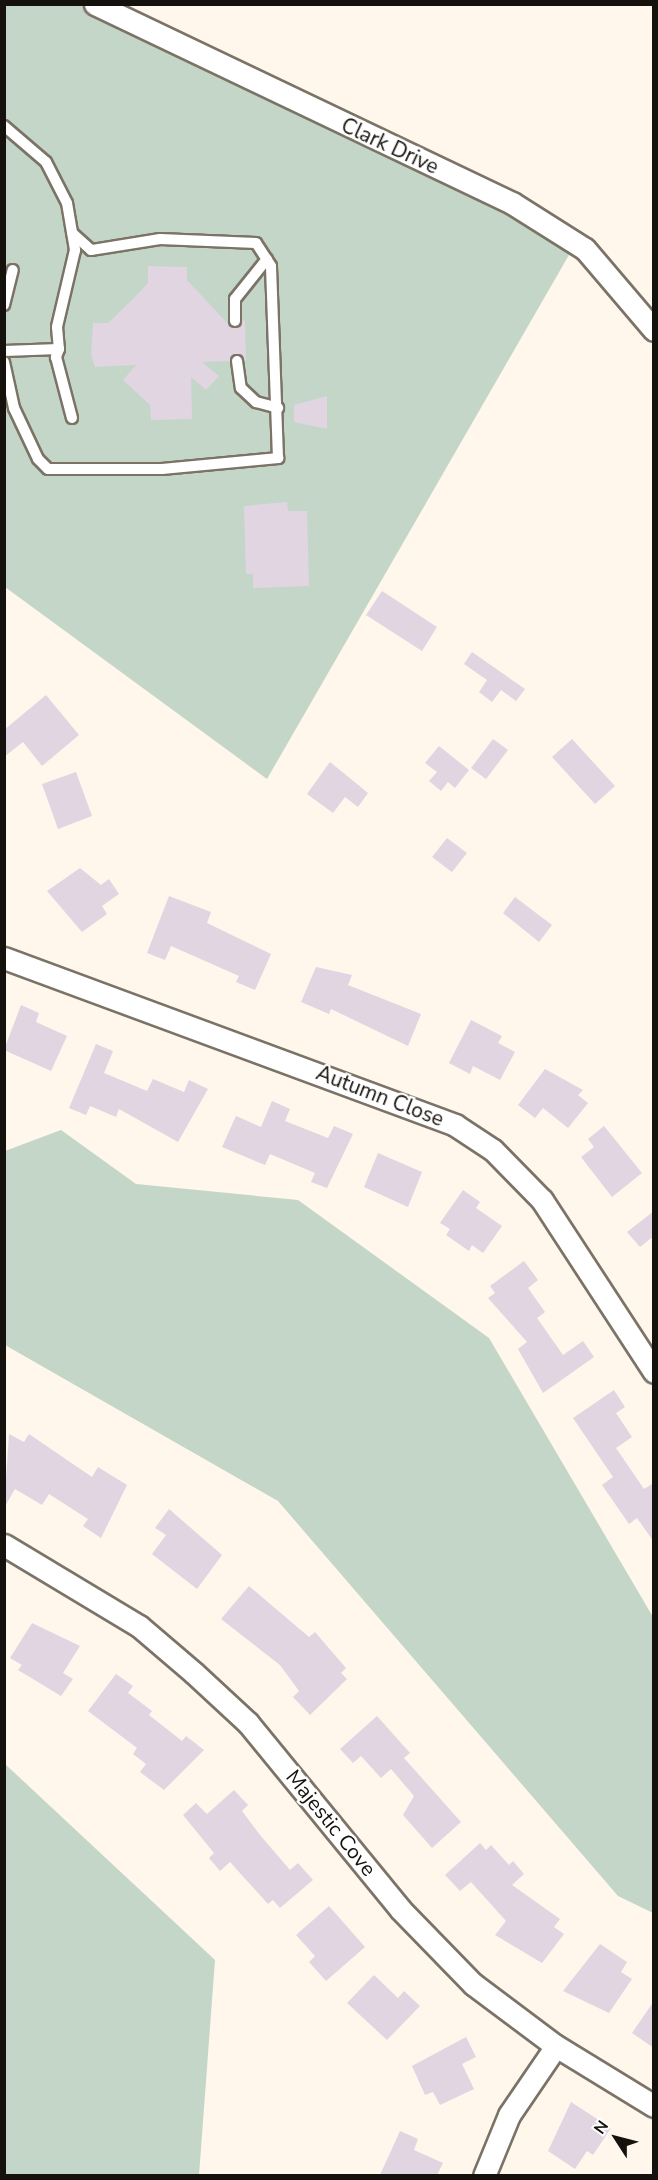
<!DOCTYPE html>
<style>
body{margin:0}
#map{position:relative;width:658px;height:2180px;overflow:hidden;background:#fff6ec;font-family:"Nunito Sans",sans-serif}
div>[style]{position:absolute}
.green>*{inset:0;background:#c3d6c7}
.building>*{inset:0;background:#e1d5e2}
.roads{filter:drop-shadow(2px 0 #7c7367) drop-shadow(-2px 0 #7c7367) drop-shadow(0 2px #7c7367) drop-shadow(0 -2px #7c7367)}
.lane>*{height:10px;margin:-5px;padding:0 5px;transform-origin:5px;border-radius:5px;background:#fff}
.street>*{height:21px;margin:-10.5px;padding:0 10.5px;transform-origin:10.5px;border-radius:10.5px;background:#fff}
span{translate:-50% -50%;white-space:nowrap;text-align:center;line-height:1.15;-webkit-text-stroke:4.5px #fff;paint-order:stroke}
.street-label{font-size:21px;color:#15120d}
.frame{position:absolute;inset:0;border:6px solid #15120d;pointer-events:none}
.north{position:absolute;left:586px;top:2108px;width:60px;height:60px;-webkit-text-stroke:4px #fff;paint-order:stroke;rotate:306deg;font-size:16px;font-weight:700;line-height:24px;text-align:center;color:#15120d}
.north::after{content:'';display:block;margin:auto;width:21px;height:27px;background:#15120d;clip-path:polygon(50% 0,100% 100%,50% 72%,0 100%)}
</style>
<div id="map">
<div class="green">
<i style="clip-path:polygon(5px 5px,91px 5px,573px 248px,267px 779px,5px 587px)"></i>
<i style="clip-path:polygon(61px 1130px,136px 1184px,298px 1200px,489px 1338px,653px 1617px,653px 1913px,618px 1896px,278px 1501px,5px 1345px,5px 1151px)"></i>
<i style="clip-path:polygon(5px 1764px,215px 1960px,199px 2175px,5px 2175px)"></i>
</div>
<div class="building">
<i style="clip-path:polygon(148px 266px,187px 267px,187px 280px,231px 327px,245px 320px,246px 361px,236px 354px,230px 361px,202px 362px,219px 376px,206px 390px,191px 377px,192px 419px,151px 420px,150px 405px,123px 380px,136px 365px,95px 367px,91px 355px,93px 323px,108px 323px,135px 297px,148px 283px)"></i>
<i style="clip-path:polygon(327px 396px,327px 429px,294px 422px,294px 405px)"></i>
<i style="clip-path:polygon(287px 502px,288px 511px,307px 511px,309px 586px,253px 588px,253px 574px,246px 574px,244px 506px)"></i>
<i style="clip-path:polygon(382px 591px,437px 627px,422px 651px,366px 615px)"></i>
<i style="clip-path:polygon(472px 652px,525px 689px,516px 701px,501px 690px,492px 702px,479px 692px,487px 680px,464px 664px)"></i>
<i style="clip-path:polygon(46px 695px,79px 735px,42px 766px,23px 742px,4px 757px,4px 730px)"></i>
<i style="clip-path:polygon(493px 739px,508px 750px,486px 779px,471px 768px)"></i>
<i style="clip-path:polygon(572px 739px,615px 786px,595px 804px,552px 757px)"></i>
<i style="clip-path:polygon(439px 746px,469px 770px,455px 788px,448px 782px,441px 791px,429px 781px,437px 772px,425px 763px)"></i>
<i style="clip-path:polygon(330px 762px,368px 793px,358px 807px,345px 797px,333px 813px,307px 794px)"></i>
<i style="clip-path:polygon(76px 772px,92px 816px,58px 829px,42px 784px)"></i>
<i style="clip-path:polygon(447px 838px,467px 853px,452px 872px,432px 857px)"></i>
<i style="clip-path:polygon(80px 868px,101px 885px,109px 879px,119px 894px,102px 906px,107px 914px,82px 932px,47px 891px)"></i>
<i style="clip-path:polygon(169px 896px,211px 912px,207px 923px,271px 954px,255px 990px,236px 982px,239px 976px,171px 946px,165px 960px,147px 953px)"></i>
<i style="clip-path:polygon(515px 897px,552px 925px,539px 942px,503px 913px)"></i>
<i style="clip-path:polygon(316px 967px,352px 975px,348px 985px,421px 1014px,408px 1046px,331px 1009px,329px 1014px,301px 1002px)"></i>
<i style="clip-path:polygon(21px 1005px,39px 1013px,36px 1022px,67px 1036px,51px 1071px,4px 1050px)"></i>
<i style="clip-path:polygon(471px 1020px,502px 1036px,498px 1043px,515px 1052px,500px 1080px,473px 1066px,470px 1074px,449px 1063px)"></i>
<i style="clip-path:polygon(96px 1044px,113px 1051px,104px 1073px,147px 1091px,153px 1079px,184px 1092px,189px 1080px,208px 1089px,178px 1142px,119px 1109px,116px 1117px,90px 1106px,86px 1115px,69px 1108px)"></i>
<i style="clip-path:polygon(545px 1069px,583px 1090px,578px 1095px,588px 1103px,568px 1128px,543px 1108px,535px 1118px,518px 1105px)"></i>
<i style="clip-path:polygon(272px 1101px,290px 1109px,285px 1121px,328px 1138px,334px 1126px,353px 1134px,327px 1188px,311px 1182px,315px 1173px,270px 1154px,265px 1165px,222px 1147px,236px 1116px,261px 1127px)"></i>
<i style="clip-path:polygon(604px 1126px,642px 1173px,612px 1197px,581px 1157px,594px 1147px,588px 1139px)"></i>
<i style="clip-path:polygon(378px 1153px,422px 1172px,408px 1207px,364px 1187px)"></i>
<i style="clip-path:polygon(463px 1190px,480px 1202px,476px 1208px,502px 1226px,483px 1253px,472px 1245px,469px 1251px,446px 1235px,450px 1229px,440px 1223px)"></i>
<i style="clip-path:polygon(654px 1211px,654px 1236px,640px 1247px,627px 1232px)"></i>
<i style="clip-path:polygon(524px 1261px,538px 1280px,528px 1288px,545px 1312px,537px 1318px,563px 1355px,583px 1341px,594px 1357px,543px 1393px,518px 1349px,527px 1342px,488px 1298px,495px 1293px,490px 1286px)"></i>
<i style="clip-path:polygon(614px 1390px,625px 1407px,616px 1413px,632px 1437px,616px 1448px,644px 1489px,654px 1483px,654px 1542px,637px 1518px,629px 1524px,602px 1485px,613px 1477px,573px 1418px)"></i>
<i style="clip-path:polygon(9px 1434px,24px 1442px,29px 1434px,92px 1477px,98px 1467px,127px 1485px,101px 1538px,83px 1526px,88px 1519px,49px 1494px,42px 1505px,15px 1489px,4px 1508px)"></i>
<i style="clip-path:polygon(169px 1509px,222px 1555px,197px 1589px,152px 1554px,166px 1535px,155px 1528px)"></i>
<i style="clip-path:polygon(249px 1586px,309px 1637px,315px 1632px,346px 1668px,341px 1673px,347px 1679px,310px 1715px,293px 1697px,299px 1691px,280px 1665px,221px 1619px)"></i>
<i style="clip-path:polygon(32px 1623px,80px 1646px,63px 1673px,73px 1679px,61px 1696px,18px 1670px,22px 1665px,10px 1658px)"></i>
<i style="clip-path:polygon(116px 1674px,133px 1686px,128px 1693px,152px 1711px,149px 1715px,182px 1741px,186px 1736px,204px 1750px,164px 1790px,140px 1772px,146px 1764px,133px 1754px,137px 1748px,88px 1711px)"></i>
<i style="clip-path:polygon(377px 1716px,410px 1753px,404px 1758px,461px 1822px,432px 1848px,403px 1815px,414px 1796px,391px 1769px,381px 1778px,361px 1756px,353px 1763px,340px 1749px)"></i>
<i style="clip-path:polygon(234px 1790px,248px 1805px,242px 1811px,260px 1835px,290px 1870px,298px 1863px,313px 1880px,280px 1908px,273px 1900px,268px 1904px,230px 1862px,220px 1871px,209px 1858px,214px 1853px,183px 1815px,196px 1803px,207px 1814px)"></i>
<i style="clip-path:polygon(480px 1843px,486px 1850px,491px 1845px,509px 1865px,513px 1861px,524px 1874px,512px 1885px,560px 1919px,554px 1927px,564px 1934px,542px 1963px,495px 1935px,506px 1921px,471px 1882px,460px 1891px,445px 1875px)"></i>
<i style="clip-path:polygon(329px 1906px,365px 1947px,326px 1981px,309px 1962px,315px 1956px,296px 1935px)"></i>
<i style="clip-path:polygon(600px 1944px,627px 1962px,621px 1972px,632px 1979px,609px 2013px,563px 1991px)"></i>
<i style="clip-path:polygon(374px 1975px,398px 1998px,404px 1991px,420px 2006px,387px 2040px,347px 2003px)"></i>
<i style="clip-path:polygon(654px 2001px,654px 2048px,632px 2033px)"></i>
<i style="clip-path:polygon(466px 2037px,476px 2057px,462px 2064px,474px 2089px,440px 2105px,433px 2092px,425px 2095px,412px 2066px)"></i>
<i style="clip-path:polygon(571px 2102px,611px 2128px,593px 2155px,587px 2151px,575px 2169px,548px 2151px)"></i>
<i style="clip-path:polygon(400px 2131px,418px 2139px,414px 2150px,443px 2163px,437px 2175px,380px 2175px)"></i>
</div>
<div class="roads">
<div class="lane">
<i style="left:4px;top:126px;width:55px;rotate:40.6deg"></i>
<i style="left:46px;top:162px;width:46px;rotate:62.9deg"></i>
<i style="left:67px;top:203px;width:48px;rotate:80.3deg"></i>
<i style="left:75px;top:250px;width:79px;rotate:103.2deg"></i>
<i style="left:57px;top:327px;width:22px;rotate:85deg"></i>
<i style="left:59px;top:349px;width:55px;rotate:177.9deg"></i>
<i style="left:4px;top:305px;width:36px;rotate:-76deg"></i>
<i style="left:235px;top:321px;width:22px;rotate:-90deg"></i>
<i style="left:235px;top:299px;width:51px;rotate:-51.3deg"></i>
<i style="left:59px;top:349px;width:9px;rotate:111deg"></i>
<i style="left:56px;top:357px;width:63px;rotate:75.3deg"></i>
<i style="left:237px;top:361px;width:27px;rotate:82deg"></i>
<i style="left:241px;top:388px;width:21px;rotate:43deg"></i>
<i style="left:256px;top:402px;width:23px;rotate:15deg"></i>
<i style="left:4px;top:362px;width:47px;rotate:77.7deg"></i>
<i style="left:14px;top:408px;width:56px;rotate:64.8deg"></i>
<i style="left:38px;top:459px;width:14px;rotate:45deg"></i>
<i style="left:48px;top:469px;width:114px"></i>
<i style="left:162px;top:469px;width:117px;rotate:-5.4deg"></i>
<i style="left:278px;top:458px;width:192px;rotate:-92.1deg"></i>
<i style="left:271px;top:266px;width:27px;rotate:-123deg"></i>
<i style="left:256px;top:243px;width:96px;rotate:-177.6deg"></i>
<i style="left:160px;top:239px;width:70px;rotate:170.9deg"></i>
<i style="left:91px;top:250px;width:25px;rotate:-138deg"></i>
</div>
<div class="street">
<i style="left:95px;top:4px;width:462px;rotate:25.5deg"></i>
<i style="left:512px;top:203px;width:86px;rotate:32.2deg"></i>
<i style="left:585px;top:249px;width:106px;rotate:49.6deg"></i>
<i style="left:4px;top:958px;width:481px;rotate:20.3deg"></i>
<i style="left:455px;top:1125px;width:45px;rotate:33.3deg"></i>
<i style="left:493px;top:1150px;width:70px;rotate:45.6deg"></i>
<i style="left:542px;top:1200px;width:205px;rotate:56.9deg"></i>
<i style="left:4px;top:1545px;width:157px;rotate:31deg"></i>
<i style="left:139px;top:1626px;width:72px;rotate:40.5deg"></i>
<i style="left:194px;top:1673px;width:74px;rotate:42.8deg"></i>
<i style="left:248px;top:1723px;width:240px;rotate:50.7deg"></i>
<i style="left:400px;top:1909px;width:105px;rotate:45.8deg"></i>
<i style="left:473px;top:1984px;width:104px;rotate:36.8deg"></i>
<i style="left:556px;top:2046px;width:115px;rotate:31.5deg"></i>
<i style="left:484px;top:2176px;width:66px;rotate:-67.7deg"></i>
<i style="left:509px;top:2115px;width:83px;rotate:-55.7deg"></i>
</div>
</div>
<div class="street-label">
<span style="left:390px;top:146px;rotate:25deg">Clark Drive</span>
<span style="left:380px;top:1096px;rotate:21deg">Autumn Close</span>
<span style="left:331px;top:1823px;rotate:51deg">Majestic Cove</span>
</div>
<div class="frame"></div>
<div class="north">N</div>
</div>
